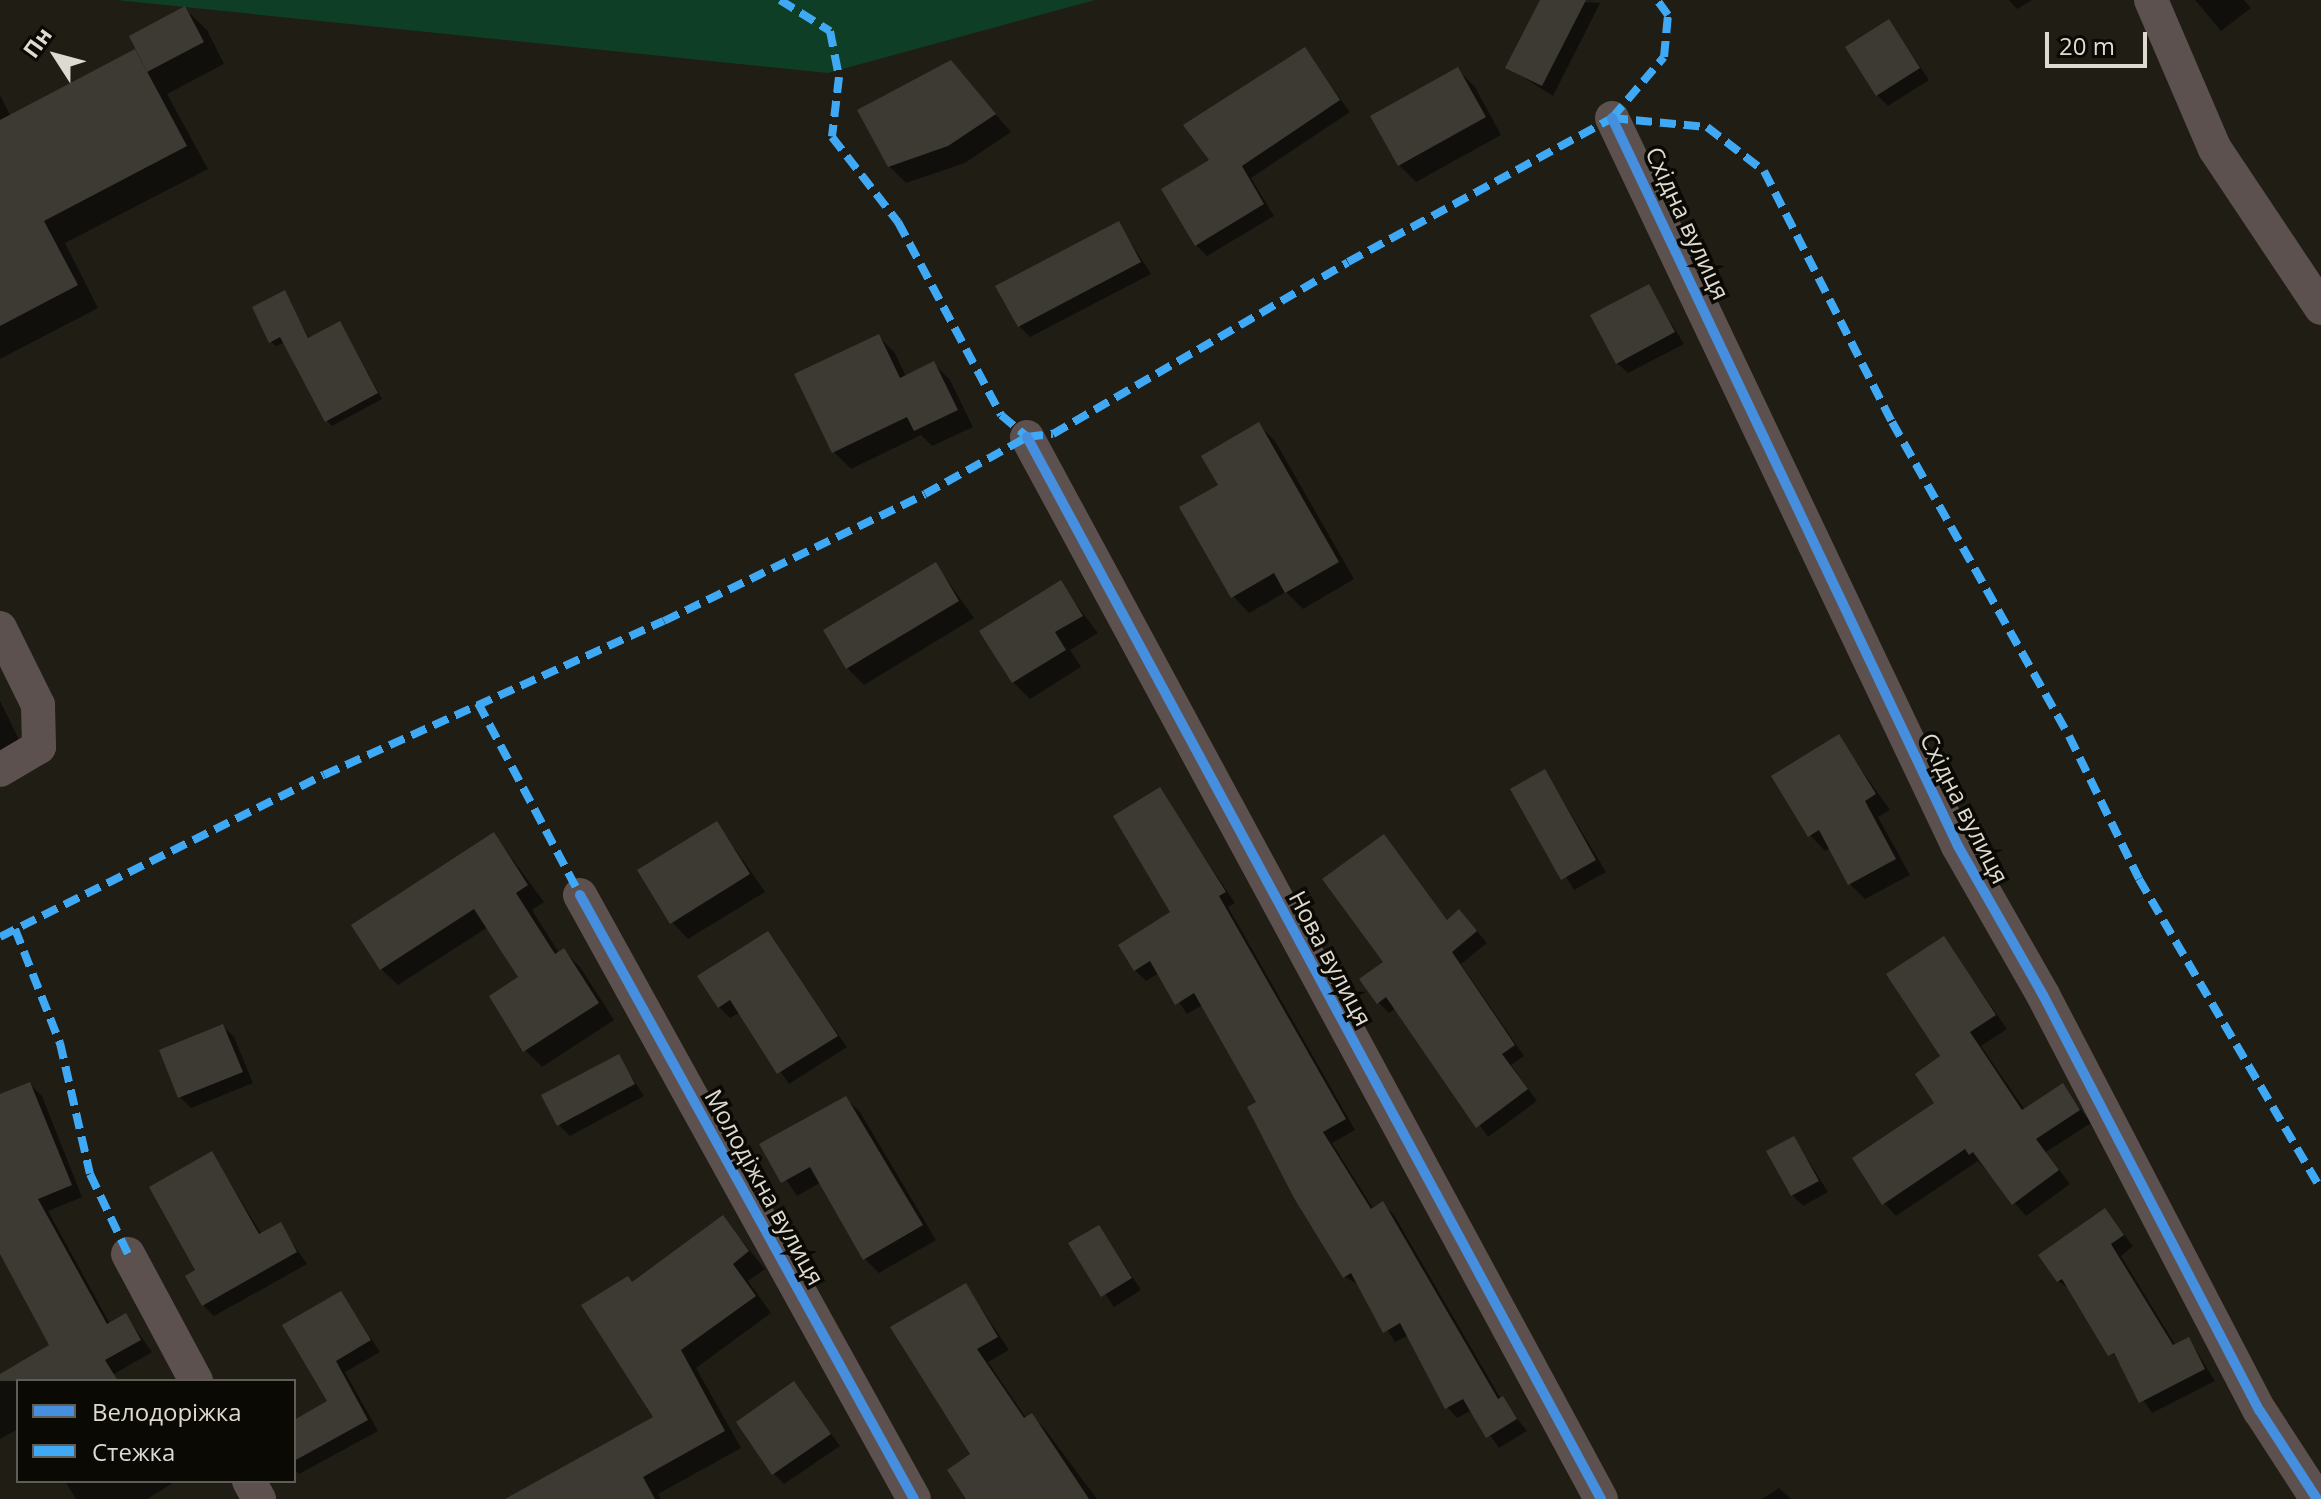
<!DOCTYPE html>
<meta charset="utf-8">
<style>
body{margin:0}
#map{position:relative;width:2321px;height:1499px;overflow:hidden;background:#201d15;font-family:"Open Sans",sans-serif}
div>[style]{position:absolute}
.green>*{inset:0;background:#0f3e26}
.shadow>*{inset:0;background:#0007}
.building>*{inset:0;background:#3d3a34}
.minor>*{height:34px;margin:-17px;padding:0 17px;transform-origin:17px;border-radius:17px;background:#5d5150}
.quiet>*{height:8px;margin-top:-4px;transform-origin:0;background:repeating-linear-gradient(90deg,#3fa9f5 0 16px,transparent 0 24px)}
.cycleway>*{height:10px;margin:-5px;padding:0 5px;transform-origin:5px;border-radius:5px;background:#468fdf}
span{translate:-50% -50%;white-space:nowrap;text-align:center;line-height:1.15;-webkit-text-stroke:7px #0b0904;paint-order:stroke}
.street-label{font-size:24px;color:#dedad1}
.legend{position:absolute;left:16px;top:1379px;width:280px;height:104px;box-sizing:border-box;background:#0b0904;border:2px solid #5f5d56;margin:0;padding:10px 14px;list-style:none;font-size:24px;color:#dedad1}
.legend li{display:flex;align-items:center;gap:16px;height:40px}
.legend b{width:40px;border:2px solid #5f5d56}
.north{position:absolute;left:16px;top:16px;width:80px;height:80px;-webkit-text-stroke:6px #0b0904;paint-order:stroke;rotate:306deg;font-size:22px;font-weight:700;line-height:32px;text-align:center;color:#dedad1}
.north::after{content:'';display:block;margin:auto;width:28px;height:36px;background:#dedad1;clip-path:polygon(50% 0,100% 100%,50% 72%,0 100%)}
.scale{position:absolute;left:2045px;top:32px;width:102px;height:36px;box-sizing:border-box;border:4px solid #dedad1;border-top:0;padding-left:10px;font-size:24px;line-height:28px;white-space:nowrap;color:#dedad1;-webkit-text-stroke:6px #0b0904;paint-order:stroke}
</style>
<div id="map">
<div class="green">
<i style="clip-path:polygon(116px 0,1095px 0,828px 73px)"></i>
</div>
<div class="shadow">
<i style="clip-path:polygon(1542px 0,1600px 3px,1553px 96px,1507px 67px)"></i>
<i style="clip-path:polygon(2009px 0,2032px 0,2017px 9px)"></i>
<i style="clip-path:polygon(2195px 0,2244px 0,2251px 8px,2221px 31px)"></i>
<i style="clip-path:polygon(185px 9px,207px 30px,224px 64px,167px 94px,208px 169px,65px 243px,98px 308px,0 359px,0 95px,11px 117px,135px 52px,142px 59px)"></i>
<i style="clip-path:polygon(1889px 21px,1929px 80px,1888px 106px,1877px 95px)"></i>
<i style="clip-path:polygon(1304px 50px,1350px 112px,1251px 178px,1274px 216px,1207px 256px,1196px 245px,1212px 161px)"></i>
<i style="clip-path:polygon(951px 63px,1011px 132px,965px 163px,906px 183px,889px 166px)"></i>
<i style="clip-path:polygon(1458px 70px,1475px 87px,1501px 135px,1416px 182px,1399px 165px)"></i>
<i style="clip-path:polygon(1119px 224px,1151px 274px,1030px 337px,1019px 326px)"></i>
<i style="clip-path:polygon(1648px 286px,1684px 344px,1628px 373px,1617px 363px)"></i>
<i style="clip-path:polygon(285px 293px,310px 340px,340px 324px,344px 329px,382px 399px,332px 426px,327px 421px,285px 342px,276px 346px,271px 342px)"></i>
<i style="clip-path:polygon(878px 336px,895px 353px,906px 377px,934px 364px,950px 380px,973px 427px,932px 446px,921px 435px,851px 469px,834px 452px)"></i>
<i style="clip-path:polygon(1259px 425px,1275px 441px,1354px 579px,1303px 609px,1286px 592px,1249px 613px,1233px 596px,1221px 485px)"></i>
<i style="clip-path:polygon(936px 565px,974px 618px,864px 685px,847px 668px)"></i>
<i style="clip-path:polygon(1060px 583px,1098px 633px,1070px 650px,1081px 667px,1030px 699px,1013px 682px)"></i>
<i style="clip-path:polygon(0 701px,30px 762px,0 777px)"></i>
<i style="clip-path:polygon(1838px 737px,1890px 810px,1878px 817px,1910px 875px,1865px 899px,1850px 884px,1831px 847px,1825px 851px,1810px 835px)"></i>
<i style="clip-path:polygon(1545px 771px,1606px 872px,1574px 890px,1513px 789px)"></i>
<i style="clip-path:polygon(1159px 790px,1235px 903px,1228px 907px,1355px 1130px,1332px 1143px,1374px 1210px,1383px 1204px,1394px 1215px,1501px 1399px,1527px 1431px,1499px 1448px,1472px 1410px,1457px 1418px,1447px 1407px,1409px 1335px,1395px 1342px,1359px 1285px,1345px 1277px,1259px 1103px,1203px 1005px,1187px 1014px,1159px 973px,1146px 981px,1135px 970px,1173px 913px)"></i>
<i style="clip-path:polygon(717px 823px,765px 892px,688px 939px,672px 922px)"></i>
<i style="clip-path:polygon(494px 834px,544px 902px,532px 910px,559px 953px,564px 951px,580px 967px,614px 1020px,542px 1067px,525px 1050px,521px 978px,488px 927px,398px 985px,381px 969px)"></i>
<i style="clip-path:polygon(1384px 836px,1448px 921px,1470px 923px,1487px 943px,1461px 964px,1524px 1056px,1511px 1065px,1537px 1101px,1488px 1137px,1396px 1008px,1389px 1013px,1378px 1002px,1385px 962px)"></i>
<i style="clip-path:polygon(767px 934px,847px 1047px,789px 1084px,740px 1012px,730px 1018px,719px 1007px)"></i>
<i style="clip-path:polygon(1944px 938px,2007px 1029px,1981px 1046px,2025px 1110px,2063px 1086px,2091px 1123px,2046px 1152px,2070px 1184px,2026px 1216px,1978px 1161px,1896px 1216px,1884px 1203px,1937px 1104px)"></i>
<i style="clip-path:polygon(223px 1026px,234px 1037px,253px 1083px,191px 1108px,180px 1097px)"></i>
<i style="clip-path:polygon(618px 1056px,644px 1096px,570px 1136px,559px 1125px)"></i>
<i style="clip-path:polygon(30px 1084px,42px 1096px,82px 1197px,48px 1211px,110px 1324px,126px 1316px,152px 1352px,102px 1381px,18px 1381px,18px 1429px,0 1439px,0 1374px,52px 1346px,0 1250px,0 1095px)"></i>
<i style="clip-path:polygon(845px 1098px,860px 1112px,936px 1240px,879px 1273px,865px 1259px,820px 1183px,797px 1196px,762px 1144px)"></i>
<i style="clip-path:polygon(1794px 1138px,1828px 1192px,1803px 1206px,1792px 1195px)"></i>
<i style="clip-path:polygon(212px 1154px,262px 1235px,280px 1225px,307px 1264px,214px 1316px,203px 1305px,197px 1271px)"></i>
<i style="clip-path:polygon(2105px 1210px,2133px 1246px,2121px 1256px,2176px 1346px,2189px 1339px,2215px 1381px,2152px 1413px,2071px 1290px,2058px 1281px)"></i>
<i style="clip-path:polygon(723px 1218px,765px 1269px,748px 1281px,771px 1313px,696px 1368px,741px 1448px,658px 1494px,661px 1499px,505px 1499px,655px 1417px,633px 1284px)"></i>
<i style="clip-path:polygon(1099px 1227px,1141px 1290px,1114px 1307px,1071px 1244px)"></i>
<i style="clip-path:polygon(966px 1285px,1009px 1350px,988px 1362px,1026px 1418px,1031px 1415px,1044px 1428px,1097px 1499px,969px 1499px,973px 1455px)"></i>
<i style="clip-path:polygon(341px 1293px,380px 1352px,345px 1372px,378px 1431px,299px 1474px,294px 1469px,294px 1422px,330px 1402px)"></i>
<i style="clip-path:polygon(794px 1384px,840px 1446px,784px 1484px,774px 1474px)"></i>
<i style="clip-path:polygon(65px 1481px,176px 1481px,147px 1499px,76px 1499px)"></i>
<i style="clip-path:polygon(1779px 1488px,1791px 1499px,1762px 1499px)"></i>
</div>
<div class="building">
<i style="clip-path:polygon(1540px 0,1586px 0,1542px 86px,1505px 68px)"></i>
<i style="clip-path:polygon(185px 6px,204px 42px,147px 72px,129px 36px)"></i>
<i style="clip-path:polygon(1889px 19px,1920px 68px,1876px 96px,1845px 47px)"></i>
<i style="clip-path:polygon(1305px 47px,1340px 100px,1242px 166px,1264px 204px,1195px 246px,1161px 189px,1209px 160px,1183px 125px)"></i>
<i style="clip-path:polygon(135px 49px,187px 146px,44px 221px,78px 285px,0 326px,0 120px)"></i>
<i style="clip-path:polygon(951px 60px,996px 114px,948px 146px,888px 167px,857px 110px)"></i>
<i style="clip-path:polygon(1458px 67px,1486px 117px,1398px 166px,1370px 116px)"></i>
<i style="clip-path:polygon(1119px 221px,1141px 262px,1018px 327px,995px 286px)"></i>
<i style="clip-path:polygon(1649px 284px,1675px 332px,1616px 364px,1590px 315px)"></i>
<i style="clip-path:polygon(285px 290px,308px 338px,340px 321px,378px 393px,325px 422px,280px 337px,269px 343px,252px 307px)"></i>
<i style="clip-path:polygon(879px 334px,900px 378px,934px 361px,958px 410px,914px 431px,907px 417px,832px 453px,794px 374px)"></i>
<i style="clip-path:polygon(1259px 422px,1339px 562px,1285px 593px,1274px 573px,1231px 598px,1179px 507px,1218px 485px,1201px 456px)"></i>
<i style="clip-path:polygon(936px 562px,959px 601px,846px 669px,823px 630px)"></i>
<i style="clip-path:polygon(1061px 580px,1083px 616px,1055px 632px,1066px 650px,1012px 683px,979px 631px)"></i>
<i style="clip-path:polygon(1839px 734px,1876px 794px,1865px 801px,1896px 859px,1848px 885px,1819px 830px,1808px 837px,1771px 776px)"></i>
<i style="clip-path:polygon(1545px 769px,1596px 860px,1561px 880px,1510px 789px)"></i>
<i style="clip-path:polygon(1160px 787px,1226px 892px,1219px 896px,1346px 1119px,1323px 1132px,1371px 1209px,1383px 1201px,1498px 1399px,1503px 1396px,1517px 1419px,1486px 1438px,1463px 1399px,1445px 1409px,1400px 1323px,1383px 1333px,1351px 1273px,1343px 1278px,1294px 1198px,1247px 1107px,1256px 1102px,1194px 993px,1175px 1005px,1150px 961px,1134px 971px,1118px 945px,1170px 912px,1113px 816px)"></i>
<i style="clip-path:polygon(717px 821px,750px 874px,670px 924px,637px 870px)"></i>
<i style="clip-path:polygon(494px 832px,528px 885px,516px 893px,555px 954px,564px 948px,599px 1003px,523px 1052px,489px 996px,518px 977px,474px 909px,380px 970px,351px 925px)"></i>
<i style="clip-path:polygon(1384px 834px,1447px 920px,1459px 909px,1477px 931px,1452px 952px,1515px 1045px,1502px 1054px,1528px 1089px,1476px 1128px,1386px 997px,1377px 1004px,1359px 979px,1383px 962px,1322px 879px)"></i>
<i style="clip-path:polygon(768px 931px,838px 1036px,777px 1074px,730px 1000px,718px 1008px,697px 976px)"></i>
<i style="clip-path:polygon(1944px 936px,1996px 1015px,1970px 1032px,2022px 1110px,2063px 1083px,2080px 1110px,2036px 1139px,2059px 1170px,2012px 1205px,1973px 1152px,1969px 1155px,1965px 1149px,1882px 1205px,1852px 1158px,1934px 1103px,1915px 1074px,1940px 1056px,1886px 974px)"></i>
<i style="clip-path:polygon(223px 1024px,243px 1072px,178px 1098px,159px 1050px)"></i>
<i style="clip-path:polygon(619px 1054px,635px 1084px,557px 1126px,541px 1095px)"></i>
<i style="clip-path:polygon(30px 1082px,72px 1185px,38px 1199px,107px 1324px,126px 1313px,141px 1340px,105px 1360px,118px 1381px,0 1381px,0 1374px,49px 1345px,0 1254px,0 1094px)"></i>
<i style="clip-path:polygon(846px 1096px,923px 1225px,863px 1260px,810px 1167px,781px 1183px,759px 1144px)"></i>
<i style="clip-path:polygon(1794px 1136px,1819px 1181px,1791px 1196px,1766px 1151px)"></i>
<i style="clip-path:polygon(212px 1151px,259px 1234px,281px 1222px,297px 1252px,202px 1306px,185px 1276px,195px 1270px,149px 1187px)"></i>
<i style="clip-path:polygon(2105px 1208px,2124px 1235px,2111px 1244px,2173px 1345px,2189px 1337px,2205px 1369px,2139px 1403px,2114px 1353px,2108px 1356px,2062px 1279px,2057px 1282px,2038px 1255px)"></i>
<i style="clip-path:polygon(723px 1215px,749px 1251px,733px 1264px,756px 1296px,681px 1350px,725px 1431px,643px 1477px,655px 1499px,505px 1499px,653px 1417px,581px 1305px,628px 1276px,632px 1282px)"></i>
<i style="clip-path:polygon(1099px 1225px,1132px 1278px,1101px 1297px,1068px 1243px)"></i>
<i style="clip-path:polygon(966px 1283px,998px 1337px,977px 1349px,1024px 1418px,1032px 1413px,1089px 1499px,966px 1499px,947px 1470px,970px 1454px,890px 1327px)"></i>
<i style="clip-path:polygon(341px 1291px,371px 1340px,336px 1361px,368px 1420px,294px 1461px,294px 1420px,327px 1401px,282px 1325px)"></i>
<i style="clip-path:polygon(794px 1381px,831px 1434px,772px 1475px,736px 1422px)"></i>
</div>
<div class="minor">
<i style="left:2151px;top:0;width:162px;rotate:66.8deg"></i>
<i style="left:2215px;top:149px;width:191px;rotate:56.3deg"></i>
<i style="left:1612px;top:118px;width:806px;rotate:64.58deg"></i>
<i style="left:1958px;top:846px;width:172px;rotate:60.3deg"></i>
<i style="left:2043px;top:995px;width:469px;rotate:62.5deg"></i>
<i style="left:2260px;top:1411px;width:105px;rotate:57.1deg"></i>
<i style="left:1027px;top:437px;width:1207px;rotate:61.61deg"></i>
<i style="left:0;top:628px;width:86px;rotate:63.7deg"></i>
<i style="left:38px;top:705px;width:42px;rotate:88.6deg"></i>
<i style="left:39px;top:747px;width:45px;rotate:149.5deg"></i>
<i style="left:580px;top:895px;width:690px;rotate:61.06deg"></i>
<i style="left:128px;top:1254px;width:144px;rotate:61.8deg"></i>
<i style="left:249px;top:1481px;width:21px;rotate:61deg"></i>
</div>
<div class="quiet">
<i style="left:780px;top:0;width:59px;rotate:31.8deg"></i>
<i style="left:830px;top:31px;width:47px;rotate:78.9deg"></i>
<i style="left:839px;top:77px;width:60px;rotate:96.7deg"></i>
<i style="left:832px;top:137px;width:108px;rotate:52.2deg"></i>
<i style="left:898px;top:222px;width:219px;rotate:61.9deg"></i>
<i style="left:1001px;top:415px;width:34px;rotate:40deg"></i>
<i style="left:1612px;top:118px;width:95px;rotate:5.4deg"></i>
<i style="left:1707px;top:127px;width:72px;rotate:37.7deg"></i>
<i style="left:1764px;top:171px;width:282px;rotate:63deg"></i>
<i style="left:1892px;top:422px;width:360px;rotate:60.6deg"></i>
<i style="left:2069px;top:736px;width:159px;rotate:63.9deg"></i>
<i style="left:2139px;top:879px;width:359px;rotate:59.6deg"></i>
<i style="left:478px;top:703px;width:217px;rotate:62deg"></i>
<i style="left:15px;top:929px;width:123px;rotate:68.5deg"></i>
<i style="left:60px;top:1043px;width:134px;rotate:77.1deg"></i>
<i style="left:90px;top:1174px;width:89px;rotate:64.6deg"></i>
<i style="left:0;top:937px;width:362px;rotate:-26.6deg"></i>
<i style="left:324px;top:775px;width:373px;rotate:-24.4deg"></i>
<i style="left:664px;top:621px;width:290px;rotate:-25.9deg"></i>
<i style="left:925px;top:494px;width:117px;rotate:-29.2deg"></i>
<i style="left:1027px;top:437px;width:26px;rotate:-7deg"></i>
<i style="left:1053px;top:434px;width:341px;rotate:-30.2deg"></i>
<i style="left:1348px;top:262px;width:301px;rotate:-28.6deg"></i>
<i style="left:1612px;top:118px;width:80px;rotate:-49.6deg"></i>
<i style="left:1664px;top:57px;width:42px;rotate:-84.6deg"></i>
<i style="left:1668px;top:15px;width:19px;rotate:-126deg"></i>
</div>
<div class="cycleway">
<i style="left:1612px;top:118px;width:806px;rotate:64.58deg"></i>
<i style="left:1958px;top:846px;width:172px;rotate:60.3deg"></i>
<i style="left:2043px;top:995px;width:469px;rotate:62.5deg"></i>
<i style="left:2260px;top:1411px;width:105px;rotate:57.1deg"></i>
<i style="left:1027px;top:437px;width:1207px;rotate:61.61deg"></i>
<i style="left:580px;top:895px;width:690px;rotate:61.06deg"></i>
</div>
<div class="street-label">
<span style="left:1688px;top:223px;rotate:65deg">Східна вулиця</span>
<span style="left:1965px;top:808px;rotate:63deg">Східна вулиця</span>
<span style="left:1331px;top:958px;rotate:62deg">Нова вулиця</span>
<span style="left:765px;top:1187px;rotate:61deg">Молодіжна вулиця</span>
</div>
<ul class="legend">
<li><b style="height:10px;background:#468fdf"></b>Велодоріжка</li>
<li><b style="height:10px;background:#3fa9f5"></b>Стежка</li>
</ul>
<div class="north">Пн</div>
<div class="scale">20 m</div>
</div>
